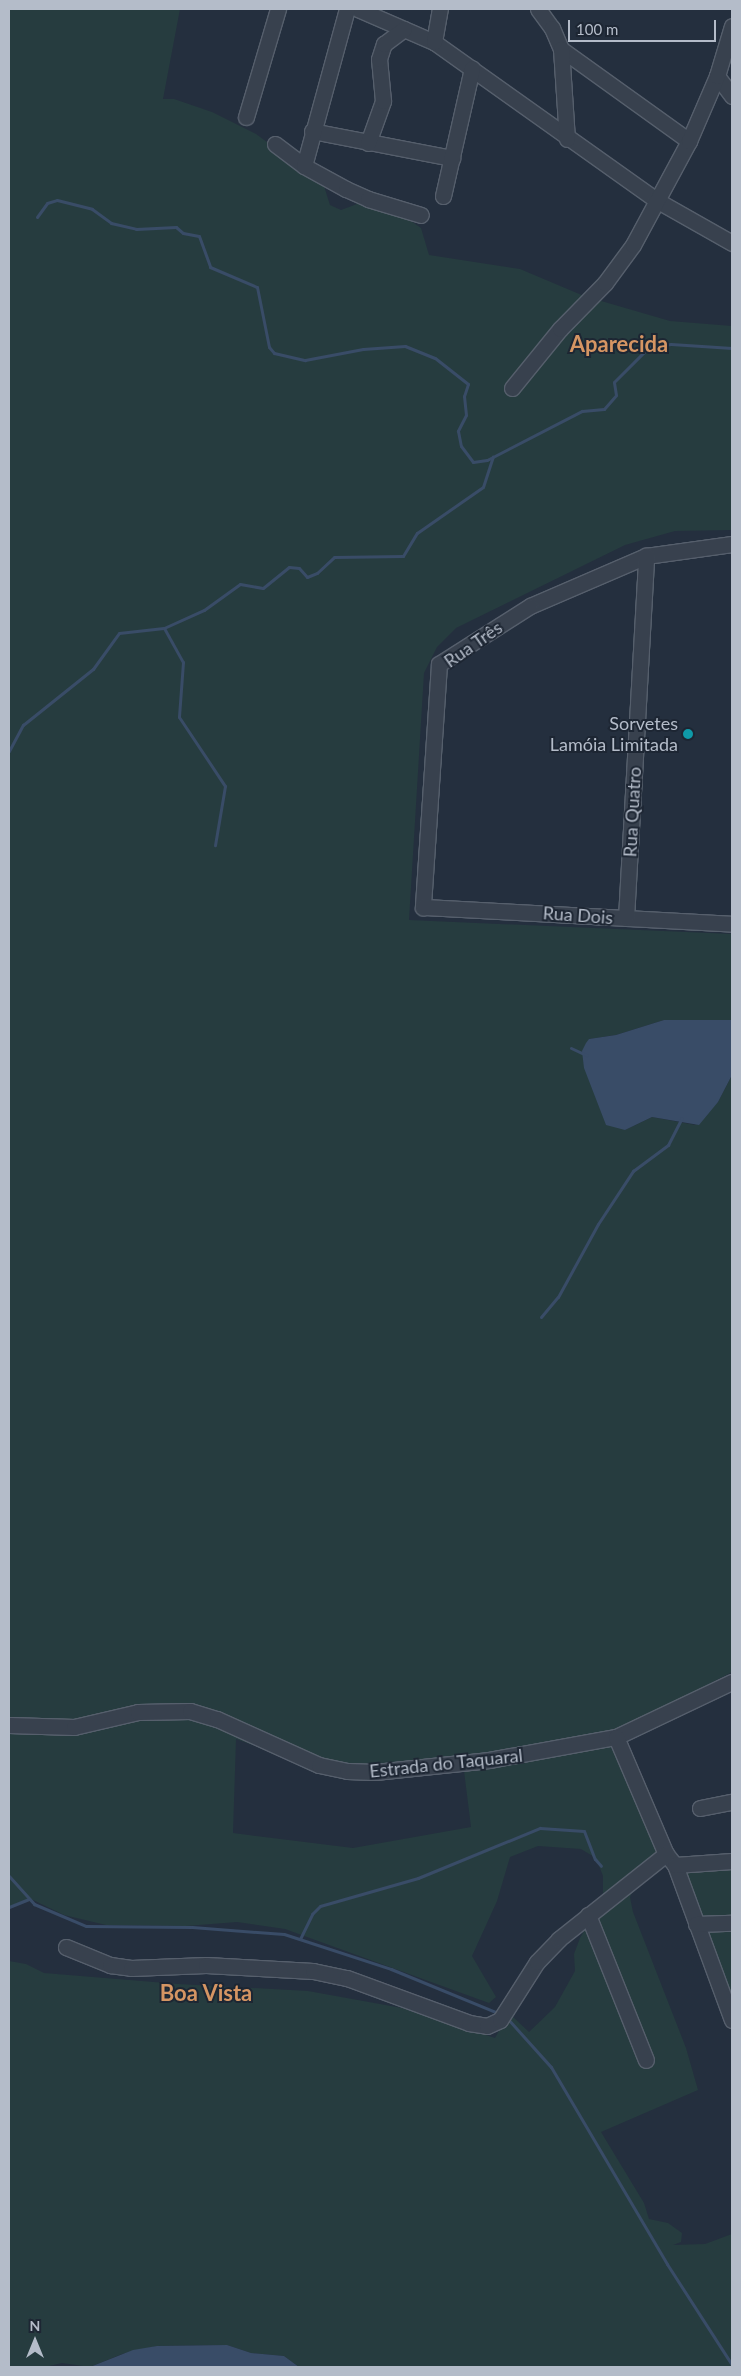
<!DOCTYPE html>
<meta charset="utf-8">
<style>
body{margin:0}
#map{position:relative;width:741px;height:2376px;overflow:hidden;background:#242f3e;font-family:Lato,sans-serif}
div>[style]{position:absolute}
.green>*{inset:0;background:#263c3f}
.water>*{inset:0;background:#394c67}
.stream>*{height:3px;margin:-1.5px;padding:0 1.5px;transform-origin:1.5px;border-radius:1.5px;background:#394c67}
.roads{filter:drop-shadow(1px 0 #565f6c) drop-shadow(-1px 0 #565f6c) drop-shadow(0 1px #565f6c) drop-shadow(0 -1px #565f6c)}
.minor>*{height:15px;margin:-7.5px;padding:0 7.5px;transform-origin:7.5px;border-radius:7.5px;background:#38414e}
.dots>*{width:14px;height:14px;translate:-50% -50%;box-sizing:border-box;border:2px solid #1d2633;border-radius:50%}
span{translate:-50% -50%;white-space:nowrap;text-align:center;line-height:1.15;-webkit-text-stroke:4px #1d2633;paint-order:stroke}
.street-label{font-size:18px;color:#b4bcc9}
.poi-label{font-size:18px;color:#b4bcc9}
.right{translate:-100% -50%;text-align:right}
.district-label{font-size:22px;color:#d59563;font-weight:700}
.frame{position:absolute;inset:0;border:10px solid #b4bcc9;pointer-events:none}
.north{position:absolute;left:10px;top:2316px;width:50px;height:50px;-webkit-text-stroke:4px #1d2633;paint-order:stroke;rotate:0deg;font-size:14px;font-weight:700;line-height:20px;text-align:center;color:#b4bcc9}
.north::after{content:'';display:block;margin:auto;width:18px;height:22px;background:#b4bcc9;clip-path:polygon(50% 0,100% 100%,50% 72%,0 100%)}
.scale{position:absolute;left:568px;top:20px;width:148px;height:22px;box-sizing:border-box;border:2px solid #b4bcc9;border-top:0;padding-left:6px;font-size:15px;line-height:18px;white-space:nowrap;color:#b4bcc9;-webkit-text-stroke:4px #1d2633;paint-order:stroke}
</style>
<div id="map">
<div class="green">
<i style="clip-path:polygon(evenodd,9px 9px,180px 9px,163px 99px,174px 99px,212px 112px,256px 134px,323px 183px,330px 205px,341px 210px,365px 201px,395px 210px,421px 228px,429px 255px,520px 269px,584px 296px,670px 321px,732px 326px,732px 530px,675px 531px,625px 545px,456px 628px,437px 647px,424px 673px,409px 920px,732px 934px,732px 1020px,664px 1020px,616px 1035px,589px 1039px,625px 1130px,652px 1117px,695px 1125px,718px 1102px,732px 1075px,732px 1672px,618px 1731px,663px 1856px,640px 1875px,630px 1897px,633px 1912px,686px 2048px,698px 2090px,601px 2132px,644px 2203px,649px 2219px,668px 2223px,682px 2233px,681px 2242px,673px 2245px,705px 2244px,732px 2234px,732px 2367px,299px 2367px,284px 2356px,251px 2353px,227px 2345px,157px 2346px,122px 2354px,90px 2367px,62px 2363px,45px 2367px,9px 2367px,9px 1961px,26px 1964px,44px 1973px,178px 1984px,308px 1991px,402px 2008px,495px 2038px,509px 2013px,529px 2032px,555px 2007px,575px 1971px,574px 1954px,580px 1938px,603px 1897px,603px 1876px,596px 1858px,581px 1849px,538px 1846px,510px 1857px,497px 1901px,472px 1956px,496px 1997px,489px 2003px,285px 1929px,237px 1922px,186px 1926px,106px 1925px,64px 1915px,29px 1898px,9px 1907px,9px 9px,236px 1739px,348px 1780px,463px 1763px,471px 1827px,353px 1848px,233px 1833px,236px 1739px)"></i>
<i style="clip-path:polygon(732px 1859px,732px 2008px,681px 1868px)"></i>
</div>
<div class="water">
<i style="clip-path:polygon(664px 1020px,732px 1020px,732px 1075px,718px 1102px,699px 1125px,652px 1117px,625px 1130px,606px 1125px,584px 1068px,582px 1051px,586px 1043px,589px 1039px,616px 1035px)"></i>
<i style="clip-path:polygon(227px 2345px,251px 2353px,284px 2356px,299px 2367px,90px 2367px,133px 2350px,157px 2346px)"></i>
</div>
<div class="stream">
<i style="left:37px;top:217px;width:17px;rotate:-54deg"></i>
<i style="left:47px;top:203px;width:10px;rotate:-17deg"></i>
<i style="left:57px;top:200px;width:36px;rotate:14deg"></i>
<i style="left:92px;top:209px;width:24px;rotate:36deg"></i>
<i style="left:111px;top:223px;width:26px;rotate:13deg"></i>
<i style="left:136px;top:229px;width:40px;rotate:-2.9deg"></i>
<i style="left:176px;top:227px;width:9px;rotate:41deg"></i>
<i style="left:183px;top:233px;width:16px;rotate:11deg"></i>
<i style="left:199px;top:236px;width:33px;rotate:70deg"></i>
<i style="left:210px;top:267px;width:51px;rotate:23.1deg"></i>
<i style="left:257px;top:287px;width:61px;rotate:78.7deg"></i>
<i style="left:269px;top:347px;width:8px;rotate:50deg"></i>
<i style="left:274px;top:353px;width:32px;rotate:13deg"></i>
<i style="left:305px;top:360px;width:59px;rotate:-10.7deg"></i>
<i style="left:363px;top:349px;width:42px;rotate:-4.1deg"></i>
<i style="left:405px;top:346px;width:32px;rotate:22deg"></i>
<i style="left:435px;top:358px;width:42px;rotate:38.2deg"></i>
<i style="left:468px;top:384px;width:13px;rotate:108deg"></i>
<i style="left:464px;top:396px;width:19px;rotate:84deg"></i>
<i style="left:466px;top:415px;width:18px;rotate:117deg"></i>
<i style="left:458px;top:431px;width:15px;rotate:79deg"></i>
<i style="left:461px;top:446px;width:20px;rotate:53deg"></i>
<i style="left:473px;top:462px;width:14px;rotate:-8deg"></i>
<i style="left:487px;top:460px;width:107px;rotate:-27.3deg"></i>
<i style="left:582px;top:411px;width:22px;rotate:-5deg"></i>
<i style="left:604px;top:409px;width:18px;rotate:-49deg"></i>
<i style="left:616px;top:395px;width:13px;rotate:-99deg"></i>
<i style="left:614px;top:382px;width:49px;rotate:-45deg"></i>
<i style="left:649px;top:347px;width:22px;rotate:-8deg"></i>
<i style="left:671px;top:344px;width:61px;rotate:3.8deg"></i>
<i style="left:164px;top:628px;width:39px;rotate:61deg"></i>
<i style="left:183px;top:662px;width:55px;rotate:94.2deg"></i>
<i style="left:179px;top:717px;width:83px;rotate:56.3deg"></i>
<i style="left:225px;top:786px;width:60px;rotate:99.6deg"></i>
<i style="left:9px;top:751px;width:30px;rotate:-62deg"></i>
<i style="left:23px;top:725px;width:90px;rotate:-38.7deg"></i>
<i style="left:93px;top:669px;width:44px;rotate:-54.2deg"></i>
<i style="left:119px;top:633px;width:45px;rotate:-6.3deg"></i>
<i style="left:164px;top:628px;width:44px;rotate:-24.2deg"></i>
<i style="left:204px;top:610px;width:44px;rotate:-35.8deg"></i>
<i style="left:240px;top:584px;width:23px;rotate:10deg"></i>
<i style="left:263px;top:588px;width:33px;rotate:-39deg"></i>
<i style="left:289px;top:567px;width:10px;rotate:6deg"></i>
<i style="left:299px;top:568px;width:12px;rotate:48deg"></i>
<i style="left:307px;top:577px;width:11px;rotate:-22deg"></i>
<i style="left:317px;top:573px;width:23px;rotate:-43deg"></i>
<i style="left:334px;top:557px;width:69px;rotate:-0.8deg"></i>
<i style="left:403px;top:556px;width:27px;rotate:-59deg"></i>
<i style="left:417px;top:533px;width:80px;rotate:-34.9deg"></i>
<i style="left:483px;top:487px;width:32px;rotate:-72deg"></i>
<i style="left:571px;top:1048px;width:17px;rotate:25deg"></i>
<i style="left:541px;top:1317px;width:26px;rotate:-50deg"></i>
<i style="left:558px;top:1297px;width:83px;rotate:-61.3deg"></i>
<i style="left:598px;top:1224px;width:64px;rotate:-56.6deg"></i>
<i style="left:633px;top:1171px;width:44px;rotate:-36.6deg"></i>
<i style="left:668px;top:1145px;width:30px;rotate:-63deg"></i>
<i style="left:9px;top:1876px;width:38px;rotate:48deg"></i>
<i style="left:34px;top:1904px;width:56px;rotate:22.9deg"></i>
<i style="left:86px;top:1926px;width:106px;rotate:0.5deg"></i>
<i style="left:192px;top:1927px;width:92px;rotate:4.4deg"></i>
<i style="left:284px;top:1934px;width:113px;rotate:18.1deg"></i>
<i style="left:391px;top:1969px;width:118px;rotate:22.4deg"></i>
<i style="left:9px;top:1907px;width:22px;rotate:-22deg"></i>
<i style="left:300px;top:1939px;width:28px;rotate:-64deg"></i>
<i style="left:312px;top:1914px;width:11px;rotate:-45deg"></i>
<i style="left:320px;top:1906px;width:102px;rotate:-15.9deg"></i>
<i style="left:418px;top:1878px;width:132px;rotate:-22.3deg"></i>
<i style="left:540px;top:1828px;width:44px;rotate:3.9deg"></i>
<i style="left:584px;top:1831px;width:30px;rotate:69deg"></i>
<i style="left:595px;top:1859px;width:9px;rotate:49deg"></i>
<i style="left:507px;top:2018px;width:66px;rotate:48.1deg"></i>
<i style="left:551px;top:2067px;width:229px;rotate:59.5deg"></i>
<i style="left:667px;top:2264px;width:120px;rotate:57.2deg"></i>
</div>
<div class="roads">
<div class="minor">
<i style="left:358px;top:9px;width:83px;rotate:23.5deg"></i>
<i style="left:434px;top:42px;width:272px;rotate:35.4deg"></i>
<i style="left:656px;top:200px;width:87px;rotate:29.5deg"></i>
<i style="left:538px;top:9px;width:24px;rotate:54deg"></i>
<i style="left:552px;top:28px;width:23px;rotate:67deg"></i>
<i style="left:561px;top:49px;width:158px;rotate:35.7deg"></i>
<i style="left:434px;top:42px;width:34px;rotate:-80deg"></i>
<i style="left:561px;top:49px;width:90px;rotate:86.2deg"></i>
<i style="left:717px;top:76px;width:25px;rotate:53deg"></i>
<i style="left:246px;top:117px;width:113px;rotate:-73.5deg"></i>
<i style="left:312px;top:131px;width:143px;rotate:10.9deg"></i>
<i style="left:368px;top:143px;width:45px;rotate:-70.3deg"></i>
<i style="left:383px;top:101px;width:42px;rotate:-95.4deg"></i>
<i style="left:379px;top:59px;width:16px;rotate:-72deg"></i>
<i style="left:384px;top:44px;width:25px;rotate:-37deg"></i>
<i style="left:275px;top:144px;width:36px;rotate:37deg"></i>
<i style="left:304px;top:166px;width:48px;rotate:28.7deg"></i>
<i style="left:346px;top:189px;width:24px;rotate:24deg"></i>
<i style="left:368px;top:199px;width:55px;rotate:16.8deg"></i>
<i style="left:304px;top:166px;width:163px;rotate:-74.7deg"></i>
<i style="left:443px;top:196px;width:131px;rotate:-77.2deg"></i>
<i style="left:512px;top:388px;width:76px;rotate:-50.9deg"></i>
<i style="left:560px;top:329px;width:64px;rotate:-45.6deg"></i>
<i style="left:605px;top:283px;width:47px;rotate:-53.6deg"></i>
<i style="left:633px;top:245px;width:118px;rotate:-61.7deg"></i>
<i style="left:689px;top:141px;width:71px;rotate:-66.7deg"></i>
<i style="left:717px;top:76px;width:52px;rotate:-73.3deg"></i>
<i style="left:732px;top:544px;width:87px;rotate:172.1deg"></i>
<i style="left:646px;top:556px;width:126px;rotate:156.7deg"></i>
<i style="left:530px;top:606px;width:108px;rotate:147.5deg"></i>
<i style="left:439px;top:664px;width:244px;rotate:93.8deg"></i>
<i style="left:423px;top:907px;width:309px;rotate:3.1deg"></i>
<i style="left:626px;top:918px;width:363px;rotate:-86.8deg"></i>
<i style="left:9px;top:1725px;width:65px;rotate:1.8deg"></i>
<i style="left:74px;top:1727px;width:66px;rotate:-13.2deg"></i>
<i style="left:138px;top:1712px;width:52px;rotate:-1.1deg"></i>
<i style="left:190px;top:1711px;width:28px;rotate:17deg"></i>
<i style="left:217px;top:1719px;width:112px;rotate:24.3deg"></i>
<i style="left:319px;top:1765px;width:29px;rotate:12deg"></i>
<i style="left:347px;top:1771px;width:28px;rotate:2deg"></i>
<i style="left:375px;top:1772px;width:115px;rotate:-6deg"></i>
<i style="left:489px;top:1760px;width:129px;rotate:-10.3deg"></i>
<i style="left:616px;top:1737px;width:128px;rotate:-25.4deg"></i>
<i style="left:616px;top:1737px;width:127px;rotate:66.9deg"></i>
<i style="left:666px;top:1854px;width:14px;rotate:51deg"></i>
<i style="left:675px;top:1865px;width:165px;rotate:69.8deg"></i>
<i style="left:700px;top:1808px;width:33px;rotate:-11deg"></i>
<i style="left:675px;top:1865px;width:57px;rotate:-4deg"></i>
<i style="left:588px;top:1915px;width:156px;rotate:68.2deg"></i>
<i style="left:696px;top:1924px;width:36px;rotate:-2deg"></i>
<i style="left:66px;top:1947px;width:48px;rotate:22.2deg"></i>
<i style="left:110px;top:1965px;width:21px;rotate:8deg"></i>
<i style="left:131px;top:1968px;width:75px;rotate:-2.3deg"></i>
<i style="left:206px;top:1965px;width:107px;rotate:3.2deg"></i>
<i style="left:313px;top:1971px;width:35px;rotate:12deg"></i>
<i style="left:347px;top:1978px;width:130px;rotate:20.2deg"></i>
<i style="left:469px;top:2023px;width:18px;rotate:9deg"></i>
<i style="left:487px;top:2026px;width:14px;rotate:-25deg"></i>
<i style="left:500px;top:2020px;width:69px;rotate:-57.5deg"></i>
<i style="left:537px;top:1962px;width:32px;rotate:-46deg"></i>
<i style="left:559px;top:1939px;width:137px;rotate:-38.5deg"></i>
</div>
</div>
<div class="dots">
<i style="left:688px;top:734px;background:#0f9aa8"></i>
</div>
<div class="street-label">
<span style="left:473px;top:644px;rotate:-35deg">Rua Três</span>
<span style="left:632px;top:812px;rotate:-87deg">Rua Quatro</span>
<span style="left:578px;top:915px;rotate:4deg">Rua Dois</span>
<span style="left:446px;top:1763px;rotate:-6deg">Estrada do Taquaral</span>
</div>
<div class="poi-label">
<span class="right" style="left:678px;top:734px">Sorvetes<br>Lamóia Limitada</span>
</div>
<div class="district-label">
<span style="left:619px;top:344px">Aparecida</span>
<span style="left:206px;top:1993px">Boa Vista</span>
</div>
<div class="frame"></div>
<div class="north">N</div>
<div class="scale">100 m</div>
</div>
